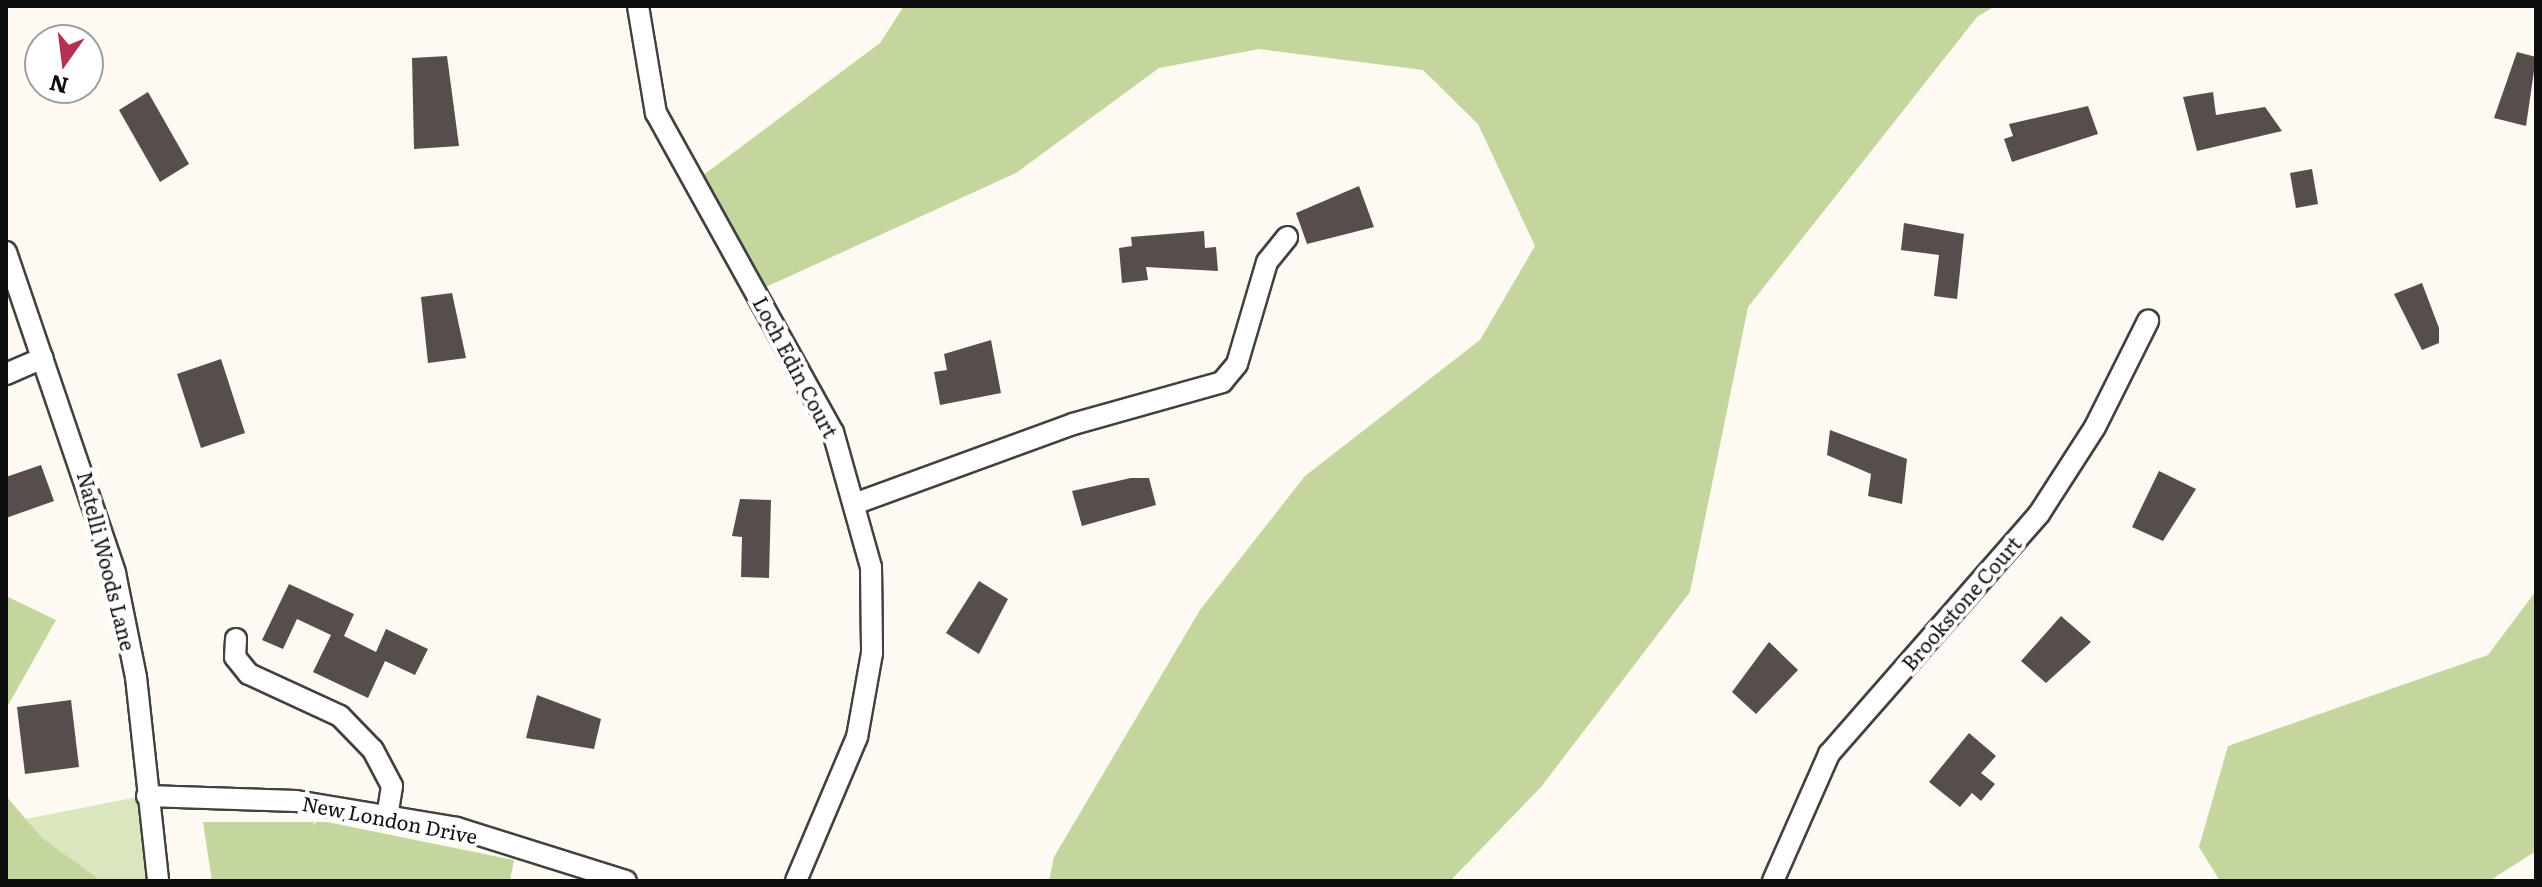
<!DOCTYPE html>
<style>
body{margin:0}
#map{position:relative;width:2542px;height:887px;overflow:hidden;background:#fef9f1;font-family:Literata,serif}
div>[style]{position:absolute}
.green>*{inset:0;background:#dae6bd}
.forest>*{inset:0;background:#c2d69d}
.building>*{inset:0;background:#564e4c}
.roads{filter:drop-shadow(2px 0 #414141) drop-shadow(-2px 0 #414141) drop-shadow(0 2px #414141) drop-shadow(0 -2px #414141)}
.minor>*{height:20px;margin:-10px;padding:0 10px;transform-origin:10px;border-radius:10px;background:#fff}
span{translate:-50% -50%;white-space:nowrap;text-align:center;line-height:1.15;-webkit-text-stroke:8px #fff;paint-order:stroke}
.street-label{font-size:20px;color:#0e0e0e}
.frame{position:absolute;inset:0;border:8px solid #0e0e0e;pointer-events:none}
.north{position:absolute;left:24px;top:24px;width:80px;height:80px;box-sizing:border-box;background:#fff;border:2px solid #9f9f9f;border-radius:50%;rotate:194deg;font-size:22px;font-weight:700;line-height:32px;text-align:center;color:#0e0e0e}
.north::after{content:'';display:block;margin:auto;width:28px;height:36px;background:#b43151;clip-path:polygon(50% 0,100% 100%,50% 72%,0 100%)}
</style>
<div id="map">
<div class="green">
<i style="clip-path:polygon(137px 797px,147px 881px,6px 881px,6px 823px)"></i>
</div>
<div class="forest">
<i style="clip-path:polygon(904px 6px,1995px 6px,1977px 17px,1748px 307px,1690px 592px,1541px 787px,1450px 881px,1049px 881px,1054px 857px,1200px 610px,1305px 476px,1480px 340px,1535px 246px,1478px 124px,1423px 70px,1259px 49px,1159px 68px,1016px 173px,755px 292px,694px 182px,880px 43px)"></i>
<i style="clip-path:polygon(2536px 591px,2536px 851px,2489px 881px,2220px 881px,2199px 847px,2228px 746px,2488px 655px)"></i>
<i style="clip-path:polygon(6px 596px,56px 620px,6px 709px)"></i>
<i style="clip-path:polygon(6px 796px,42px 838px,101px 881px,6px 881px)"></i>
<i style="clip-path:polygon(203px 822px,327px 822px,514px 860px,510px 881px,212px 881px)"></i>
</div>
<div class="building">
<i style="clip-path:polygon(2517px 52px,2536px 57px,2526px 126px,2494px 118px)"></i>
<i style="clip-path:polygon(447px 56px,459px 146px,414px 149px,412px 58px)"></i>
<i style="clip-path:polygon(148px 92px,189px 164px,160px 182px,119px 110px)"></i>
<i style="clip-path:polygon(2213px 92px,2216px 115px,2265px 107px,2282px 131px,2197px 151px,2183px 97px)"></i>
<i style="clip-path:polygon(2088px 106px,2098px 134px,2012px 162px,2004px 139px,2013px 136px,2009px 124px)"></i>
<i style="clip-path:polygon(2312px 169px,2318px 204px,2296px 208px,2290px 173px)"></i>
<i style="clip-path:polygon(1359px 186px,1374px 227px,1307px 244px,1296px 213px)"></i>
<i style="clip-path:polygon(1904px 223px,1964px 234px,1957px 299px,1934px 296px,1939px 255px,1901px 250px)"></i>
<i style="clip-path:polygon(1204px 231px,1205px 248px,1216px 247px,1218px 271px,1146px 267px,1148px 280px,1122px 283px,1119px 248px,1132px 246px,1131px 237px)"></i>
<i style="clip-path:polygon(2422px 283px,2439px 328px,2439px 343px,2422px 350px,2394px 294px)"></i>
<i style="clip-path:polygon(452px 293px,466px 358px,428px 363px,421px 297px)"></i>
<i style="clip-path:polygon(991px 340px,1001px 393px,940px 405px,934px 372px,947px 370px,944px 354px)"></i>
<i style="clip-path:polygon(221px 359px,245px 433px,201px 448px,177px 374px)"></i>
<i style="clip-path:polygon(1830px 430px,1907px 459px,1902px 504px,1868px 496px,1871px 474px,1827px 455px)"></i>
<i style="clip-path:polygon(41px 465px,54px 501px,6px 518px,6px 477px)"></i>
<i style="clip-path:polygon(2159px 471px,2196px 489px,2163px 541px,2132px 527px)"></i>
<i style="clip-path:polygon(1131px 478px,1149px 478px,1156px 505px,1082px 526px,1072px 491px)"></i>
<i style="clip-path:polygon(740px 499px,771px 500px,769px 578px,741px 577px,742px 537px,732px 536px)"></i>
<i style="clip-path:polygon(979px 581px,1008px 599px,979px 654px,946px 633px)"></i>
<i style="clip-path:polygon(289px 584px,354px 614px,344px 636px,376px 652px,386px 629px,428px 649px,415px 675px,385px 661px,368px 698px,313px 672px,331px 635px,297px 619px,283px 649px,262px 640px)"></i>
<i style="clip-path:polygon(2061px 616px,2091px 642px,2046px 683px,2021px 661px)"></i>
<i style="clip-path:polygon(1769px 642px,1798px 670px,1756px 714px,1732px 692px)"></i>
<i style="clip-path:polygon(537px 695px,601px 719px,594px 749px,526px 738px)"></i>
<i style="clip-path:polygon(71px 700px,79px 767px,25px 774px,17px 707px)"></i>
<i style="clip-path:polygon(1969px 733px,1996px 756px,1981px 773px,1995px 784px,1981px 801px,1972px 793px,1960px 807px,1929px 782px)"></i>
</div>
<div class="roads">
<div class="minor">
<i style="left:638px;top:6px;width:109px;rotate:80.5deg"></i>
<i style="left:656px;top:113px;width:365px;rotate:61deg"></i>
<i style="left:833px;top:432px;width:140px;rotate:74.3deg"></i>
<i style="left:871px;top:567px;width:86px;rotate:89.3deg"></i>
<i style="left:872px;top:653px;width:85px;rotate:100.1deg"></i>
<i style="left:857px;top:737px;width:156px;rotate:113deg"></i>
<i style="left:6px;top:252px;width:339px;rotate:71.2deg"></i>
<i style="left:115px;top:573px;width:106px;rotate:78.6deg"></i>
<i style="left:136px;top:677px;width:205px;rotate:83.8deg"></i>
<i style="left:6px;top:374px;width:40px;rotate:-23.4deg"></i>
<i style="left:857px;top:503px;width:230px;rotate:-20.1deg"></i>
<i style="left:1073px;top:424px;width:155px;rotate:-15.7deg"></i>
<i style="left:1222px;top:382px;width:23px;rotate:-50deg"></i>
<i style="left:1237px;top:364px;width:106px;rotate:-73.6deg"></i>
<i style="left:1267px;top:262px;width:32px;rotate:-51deg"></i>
<i style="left:236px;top:639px;width:18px;rotate:93deg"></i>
<i style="left:235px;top:657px;width:22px;rotate:51deg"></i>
<i style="left:249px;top:674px;width:100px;rotate:24.8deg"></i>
<i style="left:340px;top:716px;width:47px;rotate:45.9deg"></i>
<i style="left:373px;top:750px;width:41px;rotate:62.2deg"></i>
<i style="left:392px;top:786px;width:30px;rotate:99deg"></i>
<i style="left:147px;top:796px;width:149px;rotate:1.9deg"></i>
<i style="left:296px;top:801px;width:163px;rotate:9.5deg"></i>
<i style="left:457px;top:828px;width:177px;rotate:17.4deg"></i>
<i style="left:1773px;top:881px;width:139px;rotate:-66.2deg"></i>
<i style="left:1829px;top:754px;width:319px;rotate:-48.8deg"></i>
<i style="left:2039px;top:514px;width:103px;rotate:-57.2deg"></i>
<i style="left:2095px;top:427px;width:119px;rotate:-63.4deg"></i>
</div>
</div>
<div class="street-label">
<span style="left:796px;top:367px;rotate:62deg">Loch Edin Court</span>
<span style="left:107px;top:561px;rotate:76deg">Natelli Woods Lane</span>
<span style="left:1961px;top:603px;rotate:-49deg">Brookstone Court</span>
<span style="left:390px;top:819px;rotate:11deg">New London Drive</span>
</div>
<div class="frame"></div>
<div class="north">N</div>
</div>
